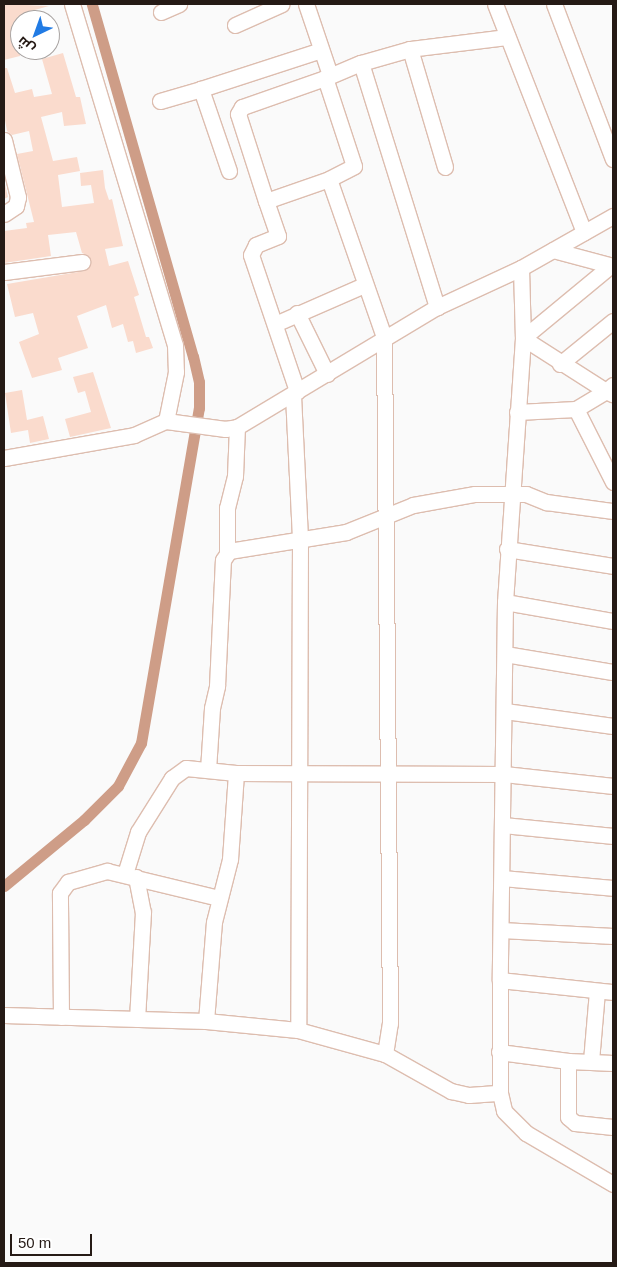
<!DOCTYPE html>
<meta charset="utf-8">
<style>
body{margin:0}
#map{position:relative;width:617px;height:1267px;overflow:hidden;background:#fafafa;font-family:Helvetica,Cairo,sans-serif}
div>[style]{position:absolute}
.canal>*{height:11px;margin:-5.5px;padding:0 5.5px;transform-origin:5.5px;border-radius:5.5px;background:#ce9d87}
.building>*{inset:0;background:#fadbcd}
.roads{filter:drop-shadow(1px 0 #ddbdaf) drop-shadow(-1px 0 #ddbdaf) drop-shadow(0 1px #ddbdaf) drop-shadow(0 -1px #ddbdaf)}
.minor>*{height:15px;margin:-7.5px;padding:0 7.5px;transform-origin:7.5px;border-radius:7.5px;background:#fff}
span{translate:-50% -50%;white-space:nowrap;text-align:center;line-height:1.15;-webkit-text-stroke:5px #fff;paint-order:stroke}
.frame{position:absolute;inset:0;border:5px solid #251a15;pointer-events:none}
.north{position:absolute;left:10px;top:10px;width:50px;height:50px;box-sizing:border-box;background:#fff;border:1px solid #a8a3a1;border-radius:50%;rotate:222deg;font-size:14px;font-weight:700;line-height:20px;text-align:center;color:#251a15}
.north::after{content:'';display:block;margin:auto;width:18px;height:22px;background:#217be4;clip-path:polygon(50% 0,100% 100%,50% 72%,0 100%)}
.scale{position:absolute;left:10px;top:1234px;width:82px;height:22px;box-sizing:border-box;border:2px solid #251a15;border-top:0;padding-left:6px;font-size:15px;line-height:18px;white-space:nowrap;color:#251a15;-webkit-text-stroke:4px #fff;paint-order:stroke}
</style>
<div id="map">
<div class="canal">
<i style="left:4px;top:886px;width:104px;rotate:-39.5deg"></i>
<i style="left:84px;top:820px;width:48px;rotate:-45deg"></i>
<i style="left:118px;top:786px;width:49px;rotate:-61.9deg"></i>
<i style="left:141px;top:743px;width:340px;rotate:-80.2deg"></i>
<i style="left:199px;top:408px;width:26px;rotate:-90deg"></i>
<i style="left:199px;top:382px;width:26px;rotate:-103deg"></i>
<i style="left:193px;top:357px;width:367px;rotate:-106deg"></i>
</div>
<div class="building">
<i style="clip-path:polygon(4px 4px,49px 6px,31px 11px,35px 20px,20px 20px,20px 56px,4px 60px)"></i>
<i style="clip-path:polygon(63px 53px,76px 97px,80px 97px,86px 124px,64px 126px,62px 112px,41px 117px,53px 161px,77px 157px,80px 171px,58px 175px,62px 207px,94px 203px,91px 185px,81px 186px,80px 173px,103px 170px,105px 188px,109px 200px,112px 199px,123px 246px,105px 249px,109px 266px,128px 261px,139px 295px,134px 297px,146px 337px,149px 337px,153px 348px,136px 353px,133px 341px,128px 342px,123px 324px,112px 328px,106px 305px,77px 316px,88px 348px,58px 358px,62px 370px,32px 378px,19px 342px,39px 334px,33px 313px,15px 317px,7px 284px,84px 271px,91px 261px,89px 256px,82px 253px,76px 232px,48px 235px,51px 256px,4px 263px,4px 231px,27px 228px,26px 223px,34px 222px,17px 154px,33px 151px,29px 131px,12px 135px,7px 131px,4px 115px,4px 68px,7px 68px,15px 93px,32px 89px,34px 97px,52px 94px,42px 59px)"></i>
<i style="clip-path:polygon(4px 180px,8px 197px,4px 199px)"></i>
<i style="clip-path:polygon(93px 372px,111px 428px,70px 437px,65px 419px,91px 412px,85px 391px,78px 393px,73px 377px)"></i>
<i style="clip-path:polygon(22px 390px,27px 420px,43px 416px,49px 439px,30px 443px,28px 430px,11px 433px,5px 393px)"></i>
</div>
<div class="roads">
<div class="minor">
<i style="left:72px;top:4px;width:356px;rotate:73.2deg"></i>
<i style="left:175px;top:345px;width:27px;rotate:88deg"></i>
<i style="left:176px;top:372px;width:50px;rotate:101.5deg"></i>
<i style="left:306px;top:4px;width:75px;rotate:71.3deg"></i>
<i style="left:495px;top:4px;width:245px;rotate:68.7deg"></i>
<i style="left:554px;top:4px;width:166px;rotate:69.2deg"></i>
<i style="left:161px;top:12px;width:20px;rotate:-24deg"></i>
<i style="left:235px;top:25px;width:51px;rotate:-24.1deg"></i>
<i style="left:410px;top:49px;width:51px;rotate:164.1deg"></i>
<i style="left:361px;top:63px;width:256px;rotate:72.7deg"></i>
<i style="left:325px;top:78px;width:88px;rotate:160.7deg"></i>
<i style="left:242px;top:107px;width:8px;rotate:120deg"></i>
<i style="left:238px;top:114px;width:91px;rotate:72.2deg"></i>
<i style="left:266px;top:201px;width:67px;rotate:-19.2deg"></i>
<i style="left:160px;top:101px;width:43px;rotate:-16.3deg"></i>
<i style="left:4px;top:140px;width:59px;rotate:76.2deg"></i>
<i style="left:18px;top:197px;width:9px;rotate:103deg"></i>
<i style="left:16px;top:206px;width:14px;rotate:146deg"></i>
<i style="left:445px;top:167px;width:123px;rotate:-106.5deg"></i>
<i style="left:410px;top:49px;width:98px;rotate:-7.1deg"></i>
<i style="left:229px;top:171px;width:87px;rotate:-108.9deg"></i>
<i style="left:201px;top:89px;width:126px;rotate:-18deg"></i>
<i style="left:266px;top:201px;width:37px;rotate:71deg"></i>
<i style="left:278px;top:236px;width:24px;rotate:158deg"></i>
<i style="left:256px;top:245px;width:11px;rotate:117deg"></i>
<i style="left:251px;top:255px;width:144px;rotate:71.3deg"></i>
<i style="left:553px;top:250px;width:62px;rotate:14.9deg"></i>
<i style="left:521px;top:268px;width:70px;rotate:88.4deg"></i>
<i style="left:523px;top:338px;width:265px;rotate:93.9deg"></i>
<i style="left:505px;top:602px;width:378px;rotate:90.8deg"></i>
<i style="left:500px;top:980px;width:114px;rotate:6.1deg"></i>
<i style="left:4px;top:272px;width:79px;rotate:-7.3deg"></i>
<i style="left:297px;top:313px;width:68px;rotate:63.8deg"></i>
<i style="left:275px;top:324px;width:97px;rotate:-23.7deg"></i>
<i style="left:523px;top:338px;width:113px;rotate:-39.6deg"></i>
<i style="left:523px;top:338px;width:98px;rotate:32.6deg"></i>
<i style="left:606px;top:391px;width:9px;rotate:-41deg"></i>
<i style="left:560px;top:364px;width:68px;rotate:-39.1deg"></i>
<i style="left:293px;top:395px;width:144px;rotate:87.2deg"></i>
<i style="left:300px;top:539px;width:491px;rotate:90.2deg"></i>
<i style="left:298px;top:1030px;width:90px;rotate:15.4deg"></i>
<i style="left:385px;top:1054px;width:31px;rotate:-81deg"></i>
<i style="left:390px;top:1023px;width:686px;rotate:-90.5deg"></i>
<i style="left:384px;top:337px;width:167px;rotate:-109.2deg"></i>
<i style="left:329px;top:179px;width:28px;rotate:-27deg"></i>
<i style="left:354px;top:166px;width:93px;rotate:-108.2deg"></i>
<i style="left:325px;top:78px;width:39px;rotate:-23deg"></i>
<i style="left:576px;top:409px;width:82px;rotate:63.1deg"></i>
<i style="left:517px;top:412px;width:59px;rotate:-2.9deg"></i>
<i style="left:576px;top:409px;width:35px;rotate:-31deg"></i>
<i style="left:606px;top:391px;width:7px;rotate:27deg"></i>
<i style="left:4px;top:458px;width:132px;rotate:-10deg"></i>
<i style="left:134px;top:435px;width:35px;rotate:-24deg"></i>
<i style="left:166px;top:421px;width:60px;rotate:7.7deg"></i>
<i style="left:225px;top:429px;width:12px;rotate:-9deg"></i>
<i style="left:237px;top:427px;width:233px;rotate:-31deg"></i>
<i style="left:437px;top:307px;width:93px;rotate:-24.9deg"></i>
<i style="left:521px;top:268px;width:106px;rotate:-29.5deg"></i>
<i style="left:507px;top:549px;width:107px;rotate:9.1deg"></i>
<i style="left:227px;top:553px;width:45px;rotate:-90deg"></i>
<i style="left:227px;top:508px;width:33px;rotate:-76deg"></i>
<i style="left:235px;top:476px;width:49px;rotate:-87.7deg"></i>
<i style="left:505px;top:602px;width:110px;rotate:10deg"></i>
<i style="left:505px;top:654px;width:109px;rotate:9.5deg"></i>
<i style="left:505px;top:711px;width:109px;rotate:7.9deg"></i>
<i style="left:208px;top:770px;width:62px;rotate:-86.3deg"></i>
<i style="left:212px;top:708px;width:23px;rotate:-77deg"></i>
<i style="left:217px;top:686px;width:126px;rotate:-87.3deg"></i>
<i style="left:223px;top:560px;width:11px;rotate:-56deg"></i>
<i style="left:229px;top:551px;width:119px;rotate:-9.2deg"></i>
<i style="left:346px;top:532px;width:72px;rotate:-21.9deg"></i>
<i style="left:413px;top:505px;width:63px;rotate:-10.1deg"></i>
<i style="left:475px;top:494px;width:51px"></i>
<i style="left:526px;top:494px;width:22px;rotate:22deg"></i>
<i style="left:546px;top:502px;width:68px;rotate:7.7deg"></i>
<i style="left:503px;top:825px;width:111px;rotate:5.7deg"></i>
<i style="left:125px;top:874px;width:44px;rotate:-72.8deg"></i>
<i style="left:138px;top:832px;width:64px;rotate:-57.8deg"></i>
<i style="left:172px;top:778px;width:17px;rotate:-36deg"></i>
<i style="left:186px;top:768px;width:50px;rotate:5.7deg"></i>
<i style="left:236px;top:773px;width:268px;rotate:0.2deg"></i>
<i style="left:504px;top:774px;width:110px;rotate:6.3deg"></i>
<i style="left:136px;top:877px;width:36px;rotate:79deg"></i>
<i style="left:143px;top:912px;width:107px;rotate:93.2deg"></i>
<i style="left:502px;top:878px;width:111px;rotate:5.1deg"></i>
<i style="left:501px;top:930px;width:112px;rotate:3.1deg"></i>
<i style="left:500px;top:980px;width:113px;rotate:90deg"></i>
<i style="left:500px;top:1093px;width:18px;rotate:77deg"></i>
<i style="left:504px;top:1111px;width:31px;rotate:45deg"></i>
<i style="left:526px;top:1133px;width:101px;rotate:30.4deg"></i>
<i style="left:4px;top:1015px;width:202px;rotate:1.7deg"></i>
<i style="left:206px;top:1021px;width:92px;rotate:5.6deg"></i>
<i style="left:61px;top:1017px;width:124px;rotate:-90.5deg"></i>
<i style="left:60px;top:893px;width:14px;rotate:-54deg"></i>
<i style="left:68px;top:882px;width:41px;rotate:-15.8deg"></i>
<i style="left:107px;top:871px;width:115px;rotate:13.6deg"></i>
<i style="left:206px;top:1021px;width:99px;rotate:-85.4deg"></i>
<i style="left:214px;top:922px;width:65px;rotate:-75.7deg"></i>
<i style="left:230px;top:859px;width:86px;rotate:-86deg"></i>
<i style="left:499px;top:1052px;width:70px;rotate:7.4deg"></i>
<i style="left:568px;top:1061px;width:56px;rotate:90deg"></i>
<i style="left:568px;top:1117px;width:9px;rotate:41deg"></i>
<i style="left:575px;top:1123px;width:38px;rotate:6deg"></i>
<i style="left:385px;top:1054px;width:76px;rotate:29.3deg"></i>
<i style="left:451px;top:1091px;width:18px;rotate:13deg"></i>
<i style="left:469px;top:1095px;width:31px;rotate:-4deg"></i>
<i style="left:568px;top:1061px;width:45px;rotate:2.5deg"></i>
<i style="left:591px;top:1061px;width:70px;rotate:-85.1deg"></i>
</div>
</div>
<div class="frame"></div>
<div class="north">ش</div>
<div class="scale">50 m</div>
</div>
